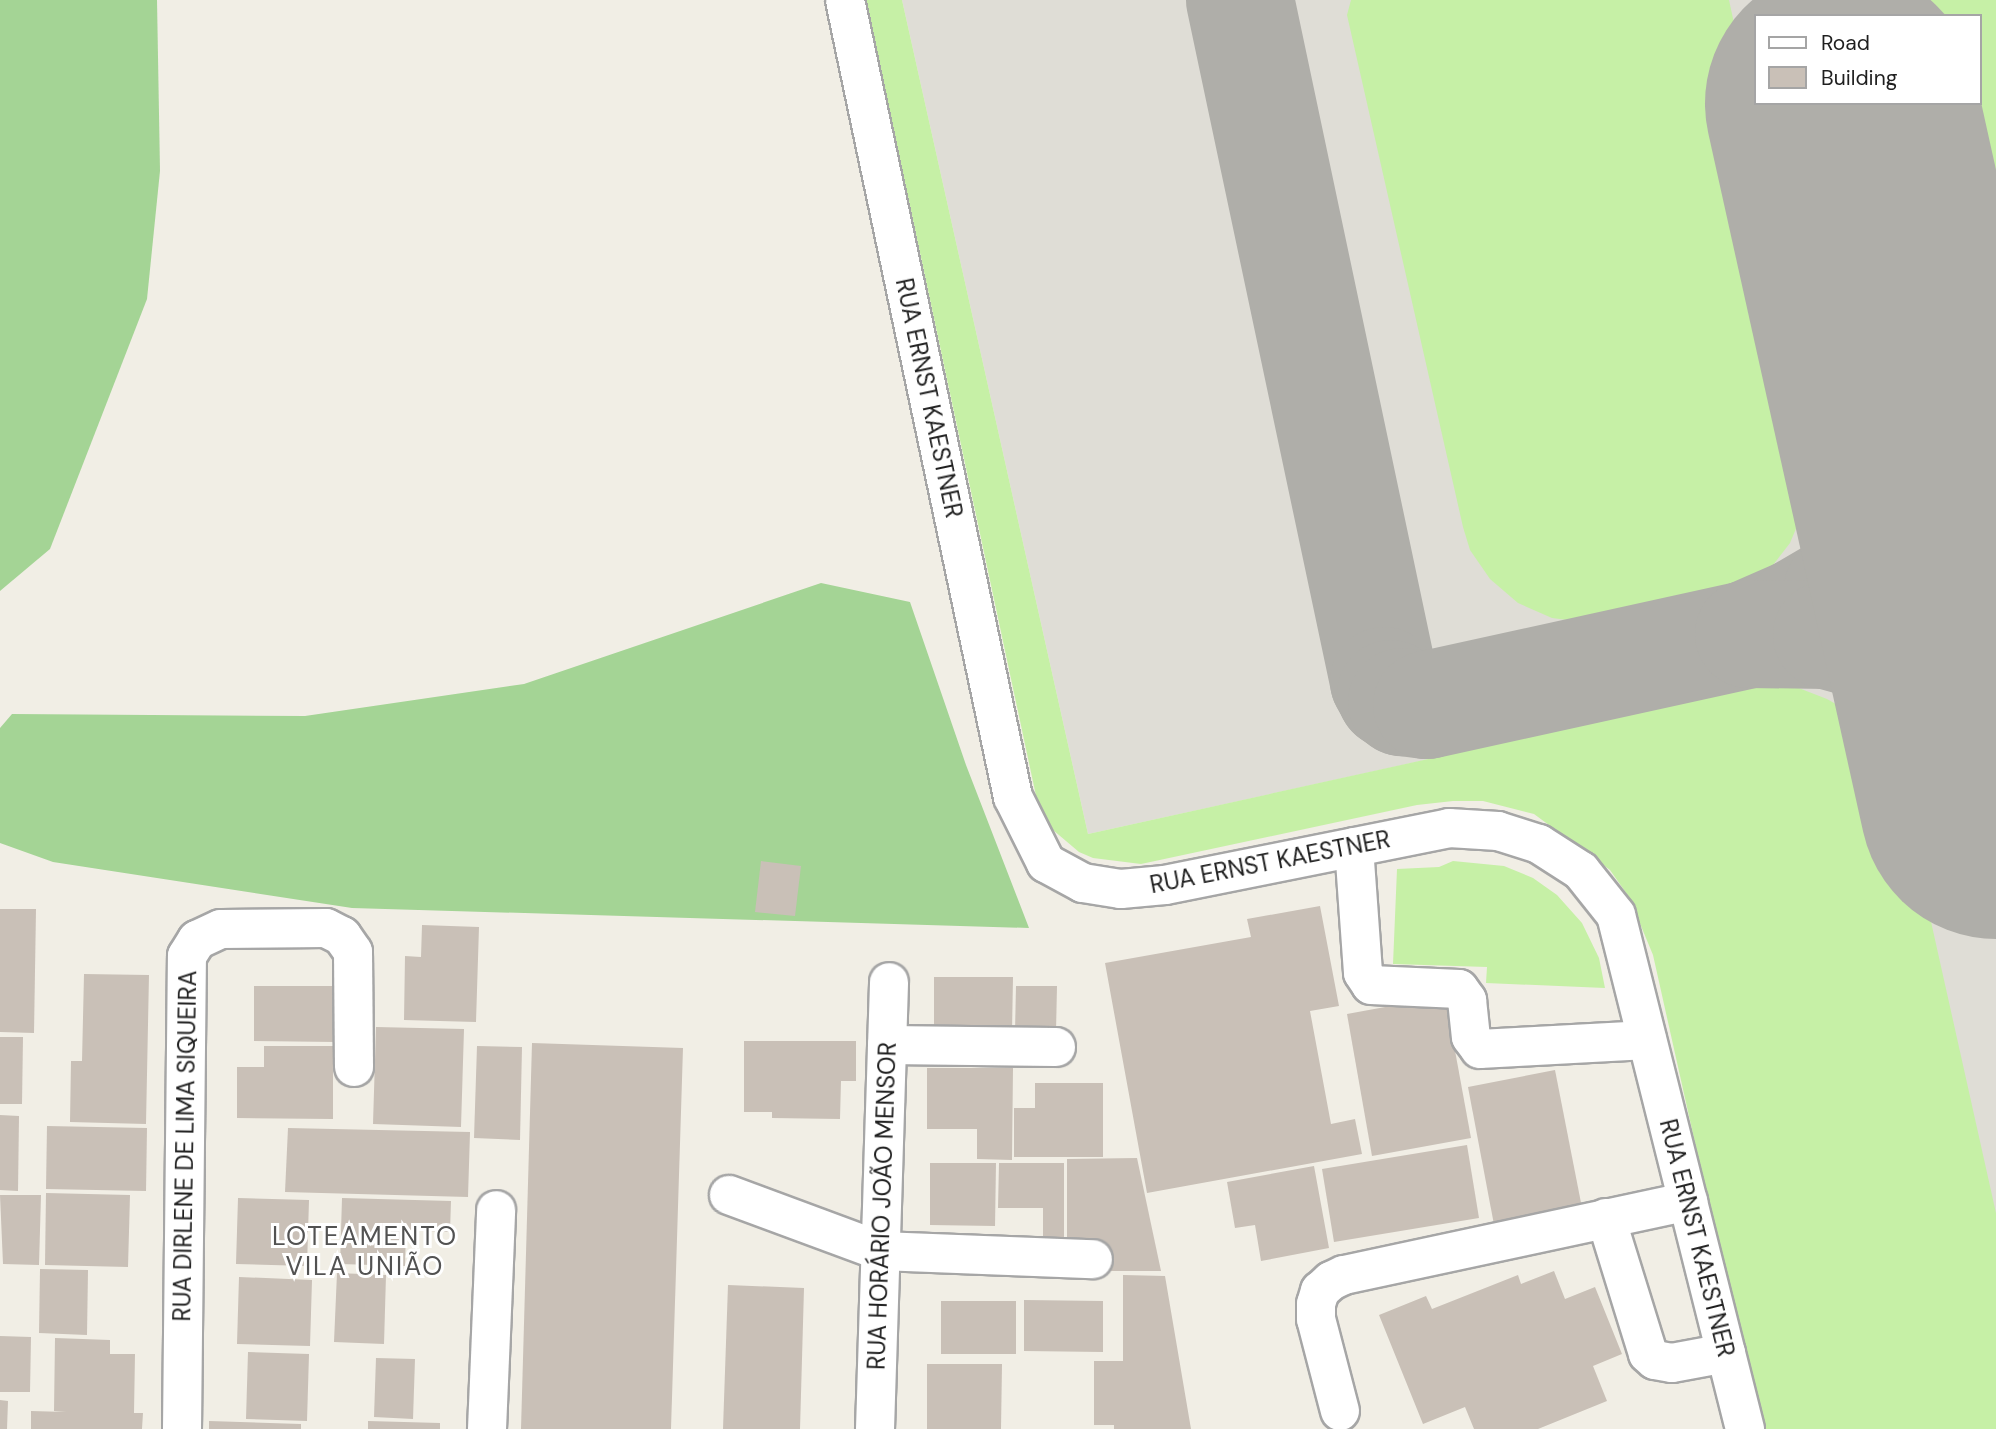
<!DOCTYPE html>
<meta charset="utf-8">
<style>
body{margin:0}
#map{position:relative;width:1996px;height:1429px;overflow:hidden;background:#f1eee5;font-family:"DM Sans",sans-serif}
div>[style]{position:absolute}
.airport>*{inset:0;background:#dfddd6}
.grass>*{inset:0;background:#c6f0a6}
.forest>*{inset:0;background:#a4d495}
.taxiway>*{height:108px;margin:-54px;padding:0 54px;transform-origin:54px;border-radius:54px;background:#afaea9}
.runway>*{height:273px;margin:-136.5px;padding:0 136.5px;transform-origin:136.5px;border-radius:136.5px;background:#afaea9}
.building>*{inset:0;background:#c9c0b7}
.roads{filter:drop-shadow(2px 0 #a6a6a6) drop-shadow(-2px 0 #a6a6a6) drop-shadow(0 2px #a6a6a6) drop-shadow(0 -2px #a6a6a6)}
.minor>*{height:38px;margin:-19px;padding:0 19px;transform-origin:19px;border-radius:19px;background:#fff}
span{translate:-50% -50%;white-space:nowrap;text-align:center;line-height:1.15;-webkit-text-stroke:6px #fff;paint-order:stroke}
.street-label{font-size:24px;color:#1f1f1f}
.neighbourhood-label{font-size:26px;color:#525252;letter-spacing:2px}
.legend{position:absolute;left:1754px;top:14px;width:228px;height:91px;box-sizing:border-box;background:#fff;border:2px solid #a5a5a5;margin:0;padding:9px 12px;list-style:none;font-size:21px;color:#1f1f1f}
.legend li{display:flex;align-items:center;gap:14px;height:35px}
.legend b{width:35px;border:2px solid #a5a5a5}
</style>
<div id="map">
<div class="airport">
<i style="clip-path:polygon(evenodd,902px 0,1996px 0,1996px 1429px,1625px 832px,1480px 748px,1088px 834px,902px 0,1756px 16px,1980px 16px,1980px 103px,1756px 103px,1756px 16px)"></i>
</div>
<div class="grass">
<i style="clip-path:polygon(866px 0,902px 0,1088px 834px,1478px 748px,1470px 745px,1747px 681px,1791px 685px,1827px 699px,1855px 715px,1878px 743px,1901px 787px,1996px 1213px,1996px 1429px,1759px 1429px,1653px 955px,1629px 897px,1610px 870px,1534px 814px,1483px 801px,1453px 801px,1417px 805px,1141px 864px,1093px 858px,1079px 852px,1053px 830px,1038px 805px)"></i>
<i style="clip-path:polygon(1351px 0,1729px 0,1821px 427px,1805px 507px,1790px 543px,1773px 565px,1712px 594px,1590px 623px,1552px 618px,1518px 603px,1490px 579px,1470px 550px,1463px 527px,1347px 15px)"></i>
<i style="clip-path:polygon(1911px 0,1996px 0,1996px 378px,1934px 103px,1980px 103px,1980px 16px,1914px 16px)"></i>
<i style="clip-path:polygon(1453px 861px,1504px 866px,1533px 878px,1557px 895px,1582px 923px,1599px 958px,1605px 988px,1486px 983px,1487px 967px,1393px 964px,1397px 869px,1439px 867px)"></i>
</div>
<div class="forest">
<i style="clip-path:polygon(0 0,157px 0,160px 171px,147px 299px,50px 549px,0 591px)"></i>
<i style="clip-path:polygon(821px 583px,910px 602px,966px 765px,1029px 928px,352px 908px,53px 862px,0 843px,0 728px,12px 714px,305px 716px,524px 684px)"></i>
</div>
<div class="taxiway">
<i style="left:1240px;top:0;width:696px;rotate:78.06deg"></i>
<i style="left:1384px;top:681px;width:15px;rotate:62deg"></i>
<i style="left:1391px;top:694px;width:14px;rotate:36deg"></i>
<i style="left:1402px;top:702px;width:25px;rotate:7deg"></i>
<i style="left:1427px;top:705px;width:330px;rotate:-12.4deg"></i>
<i style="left:1749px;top:634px;width:55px;rotate:-23.7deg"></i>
<i style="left:1799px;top:612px;width:45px;rotate:-30.5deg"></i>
<i style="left:1838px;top:589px;width:48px;rotate:-41.6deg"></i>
<i style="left:1874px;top:557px;width:31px;rotate:-52deg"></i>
<i style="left:1893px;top:533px;width:28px;rotate:-60deg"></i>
<i style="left:1907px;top:509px;width:25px;rotate:-76deg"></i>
<i style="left:1913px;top:485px;width:60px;rotate:-90deg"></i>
<i style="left:1913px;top:425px;width:89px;rotate:71.6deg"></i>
<i style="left:1941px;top:509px;width:22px;rotate:58deg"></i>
<i style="left:1953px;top:528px;width:25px;rotate:42deg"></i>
<i style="left:1972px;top:545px;width:29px;rotate:34deg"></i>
<i style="left:1749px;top:634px;width:78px;rotate:0.7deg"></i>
<i style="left:1827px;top:635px;width:75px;rotate:15.5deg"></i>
<i style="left:1899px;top:655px;width:50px;rotate:38.5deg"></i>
<i style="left:1938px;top:686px;width:73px;rotate:51.1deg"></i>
</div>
<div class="runway">
<i style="left:1841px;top:103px;width:716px;rotate:77.5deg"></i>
</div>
<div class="building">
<i style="clip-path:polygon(761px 861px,801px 866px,795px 916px,755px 912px)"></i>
<i style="clip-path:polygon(1320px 906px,1339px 1006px,1310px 1011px,1331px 1124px,1355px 1119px,1362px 1154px,1147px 1193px,1105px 963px,1251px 937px,1247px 919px)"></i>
<i style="clip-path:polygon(0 909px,36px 909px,34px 1033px,0 1032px)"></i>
<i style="clip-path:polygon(422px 925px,479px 927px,476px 1022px,404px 1020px,405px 956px,421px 957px)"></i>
<i style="clip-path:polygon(84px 974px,149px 975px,146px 1124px,70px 1122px,71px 1061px,82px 1061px)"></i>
<i style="clip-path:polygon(934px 977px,1013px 977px,1012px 1032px,934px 1032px)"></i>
<i style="clip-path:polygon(254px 986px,335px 986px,335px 1042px,254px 1041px)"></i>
<i style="clip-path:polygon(1016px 986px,1057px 986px,1056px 1032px,1015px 1032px)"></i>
<i style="clip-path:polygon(1445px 996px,1471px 1138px,1372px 1156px,1347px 1014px)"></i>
<i style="clip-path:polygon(376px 1027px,464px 1029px,461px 1127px,373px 1124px)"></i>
<i style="clip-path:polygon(0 1037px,23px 1037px,22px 1104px,0 1104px)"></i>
<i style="clip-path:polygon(744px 1041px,856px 1041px,856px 1081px,841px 1081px,840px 1119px,772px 1118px,772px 1112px,744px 1112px)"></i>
<i style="clip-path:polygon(532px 1043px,683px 1048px,671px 1429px,521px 1429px)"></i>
<i style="clip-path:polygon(264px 1046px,333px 1046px,333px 1119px,237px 1118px,237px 1067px,264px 1067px)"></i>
<i style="clip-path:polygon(477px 1046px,522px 1047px,520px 1140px,474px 1138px)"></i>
<i style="clip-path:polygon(927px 1068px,1013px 1068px,1012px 1160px,977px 1159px,977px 1129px,927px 1129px)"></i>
<i style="clip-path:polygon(1555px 1070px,1583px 1213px,1495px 1230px,1468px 1087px)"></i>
<i style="clip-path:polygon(1035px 1083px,1103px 1083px,1103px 1157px,1014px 1157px,1014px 1108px,1035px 1108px)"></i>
<i style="clip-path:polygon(0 1115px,19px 1116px,18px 1191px,0 1190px)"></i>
<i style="clip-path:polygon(47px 1126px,147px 1128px,146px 1191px,46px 1189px)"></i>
<i style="clip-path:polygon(288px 1128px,470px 1132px,468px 1197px,285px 1192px)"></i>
<i style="clip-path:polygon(1467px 1145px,1479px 1218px,1334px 1242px,1322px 1169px)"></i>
<i style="clip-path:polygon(1137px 1158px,1161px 1271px,1102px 1271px,1067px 1246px,1067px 1159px)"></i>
<i style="clip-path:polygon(930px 1163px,996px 1163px,995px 1226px,930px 1225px)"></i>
<i style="clip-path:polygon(999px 1163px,1064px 1163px,1064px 1244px,1043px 1244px,1043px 1208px,998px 1208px)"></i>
<i style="clip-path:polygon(1314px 1166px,1329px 1248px,1261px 1261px,1255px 1225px,1235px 1228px,1227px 1182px)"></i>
<i style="clip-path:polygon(46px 1193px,130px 1195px,128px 1267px,45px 1265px)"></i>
<i style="clip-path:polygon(0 1195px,41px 1195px,39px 1265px,3px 1264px)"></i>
<i style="clip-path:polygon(238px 1198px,309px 1200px,307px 1266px,236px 1264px)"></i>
<i style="clip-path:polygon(342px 1198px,451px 1201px,450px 1232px,406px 1230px,405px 1266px,340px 1264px)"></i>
<i style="clip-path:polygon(40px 1269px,88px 1270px,87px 1335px,39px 1333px)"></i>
<i style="clip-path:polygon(1554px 1271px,1565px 1299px,1595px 1287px,1622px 1354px,1593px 1366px,1607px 1401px,1538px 1429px,1474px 1429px,1465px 1407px,1423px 1424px,1379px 1315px,1426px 1296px,1432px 1309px,1518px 1275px,1521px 1284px)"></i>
<i style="clip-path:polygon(337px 1273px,386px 1275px,384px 1344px,334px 1342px)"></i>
<i style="clip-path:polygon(1123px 1275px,1165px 1276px,1191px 1429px,1114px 1429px,1114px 1425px,1094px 1425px,1094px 1361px,1123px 1361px)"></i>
<i style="clip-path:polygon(239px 1277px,312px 1280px,310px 1346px,237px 1344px)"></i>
<i style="clip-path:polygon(728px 1285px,804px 1288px,800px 1429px,723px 1429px)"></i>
<i style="clip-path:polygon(1024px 1300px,1103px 1301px,1103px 1352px,1024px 1351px)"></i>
<i style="clip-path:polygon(941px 1301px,1016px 1301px,1016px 1354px,941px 1354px)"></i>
<i style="clip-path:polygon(0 1336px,31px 1337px,30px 1392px,0 1392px)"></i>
<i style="clip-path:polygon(55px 1338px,110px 1340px,110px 1354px,135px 1354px,134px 1413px,143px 1413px,142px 1429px,31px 1429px,31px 1411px,66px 1412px,54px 1411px)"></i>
<i style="clip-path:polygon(248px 1352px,309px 1354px,307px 1421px,246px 1419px)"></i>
<i style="clip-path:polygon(376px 1358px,415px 1359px,413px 1419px,374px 1417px)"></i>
<i style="clip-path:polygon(927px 1364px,1002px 1364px,1001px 1429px,927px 1429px)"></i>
<i style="clip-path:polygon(0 1400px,8px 1401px,7px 1429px,0 1429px)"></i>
<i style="clip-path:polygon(209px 1421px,301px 1424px,301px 1429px,209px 1429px)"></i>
<i style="clip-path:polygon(368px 1421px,440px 1423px,440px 1429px,368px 1429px)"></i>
</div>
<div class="roads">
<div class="minor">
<i style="left:845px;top:0;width:815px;rotate:78.1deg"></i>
<i style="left:1013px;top:797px;width:74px;rotate:63.4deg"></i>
<i style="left:1046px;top:863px;width:42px;rotate:28.4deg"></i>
<i style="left:1083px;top:883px;width:38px;rotate:9deg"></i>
<i style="left:1121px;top:889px;width:44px;rotate:-5.2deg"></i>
<i style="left:1165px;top:885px;width:290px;rotate:-11.3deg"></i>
<i style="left:1449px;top:828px;width:49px;rotate:3.5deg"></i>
<i style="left:1498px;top:831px;width:43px;rotate:17.6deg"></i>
<i style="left:1539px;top:844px;width:50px;rotate:32.7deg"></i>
<i style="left:1581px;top:871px;width:56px;rotate:51.5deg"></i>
<i style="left:1616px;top:915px;width:530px;rotate:75.91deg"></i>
<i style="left:1354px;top:847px;width:126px;rotate:85.9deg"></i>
<i style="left:1363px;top:973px;width:14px;rotate:56deg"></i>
<i style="left:1371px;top:985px;width:88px;rotate:2.6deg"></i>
<i style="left:1459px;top:989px;width:14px;rotate:54deg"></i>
<i style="left:1467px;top:1000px;width:37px;rotate:84deg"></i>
<i style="left:1471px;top:1037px;width:15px;rotate:53deg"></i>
<i style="left:1480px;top:1049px;width:167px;rotate:-3.1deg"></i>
<i style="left:887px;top:1045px;width:169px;rotate:0.7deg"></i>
<i style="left:729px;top:1195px;width:161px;rotate:20.3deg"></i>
<i style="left:880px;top:1251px;width:213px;rotate:2.2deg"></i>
<i style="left:1606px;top:1218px;width:142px;rotate:72.8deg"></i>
<i style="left:1648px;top:1354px;width:9px;rotate:41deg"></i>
<i style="left:1655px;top:1360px;width:17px;rotate:10deg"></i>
<i style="left:1672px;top:1363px;width:55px;rotate:-10.5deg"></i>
<i style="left:1340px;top:1411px;width:95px;rotate:-104.6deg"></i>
<i style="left:1316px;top:1319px;width:15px;rotate:-90deg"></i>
<i style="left:1316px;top:1304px;width:14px;rotate:-73deg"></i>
<i style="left:1320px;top:1291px;width:15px;rotate:-42deg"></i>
<i style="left:1331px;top:1281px;width:14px;rotate:-25deg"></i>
<i style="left:1344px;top:1275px;width:352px;rotate:-12.1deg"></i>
<i style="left:182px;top:1429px;width:473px;rotate:-89.4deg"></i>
<i style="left:187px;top:956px;width:19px;rotate:-58deg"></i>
<i style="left:197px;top:940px;width:26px;rotate:-25deg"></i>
<i style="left:221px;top:929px;width:105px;rotate:-0.5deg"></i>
<i style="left:326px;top:928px;width:18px;rotate:27deg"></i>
<i style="left:342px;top:936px;width:19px;rotate:55deg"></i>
<i style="left:353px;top:952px;width:115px;rotate:89.5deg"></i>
<i style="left:487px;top:1429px;width:219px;rotate:-87.6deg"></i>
<i style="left:875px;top:1429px;width:447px;rotate:-88.2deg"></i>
</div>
</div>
<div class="street-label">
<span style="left:929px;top:398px;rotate:78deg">RUA ERNST KAESTNER</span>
<span style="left:1270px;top:862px;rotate:-11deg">RUA ERNST KAESTNER</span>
<span style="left:185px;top:1146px;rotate:-89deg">RUA DIRLENE DE LIMA SIQUEIRA</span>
<span style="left:882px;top:1206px;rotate:-88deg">RUA HORÁRIO JOÃO MENSOR</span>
<span style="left:1697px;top:1238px;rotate:76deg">RUA ERNST KAESTNER</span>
</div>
<div class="neighbourhood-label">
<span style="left:365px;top:1252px">LOTEAMENTO<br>VILA UNIÃO</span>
</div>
<ul class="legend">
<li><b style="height:9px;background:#fff"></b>Road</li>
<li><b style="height:19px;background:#c9c0b7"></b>Building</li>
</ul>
</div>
